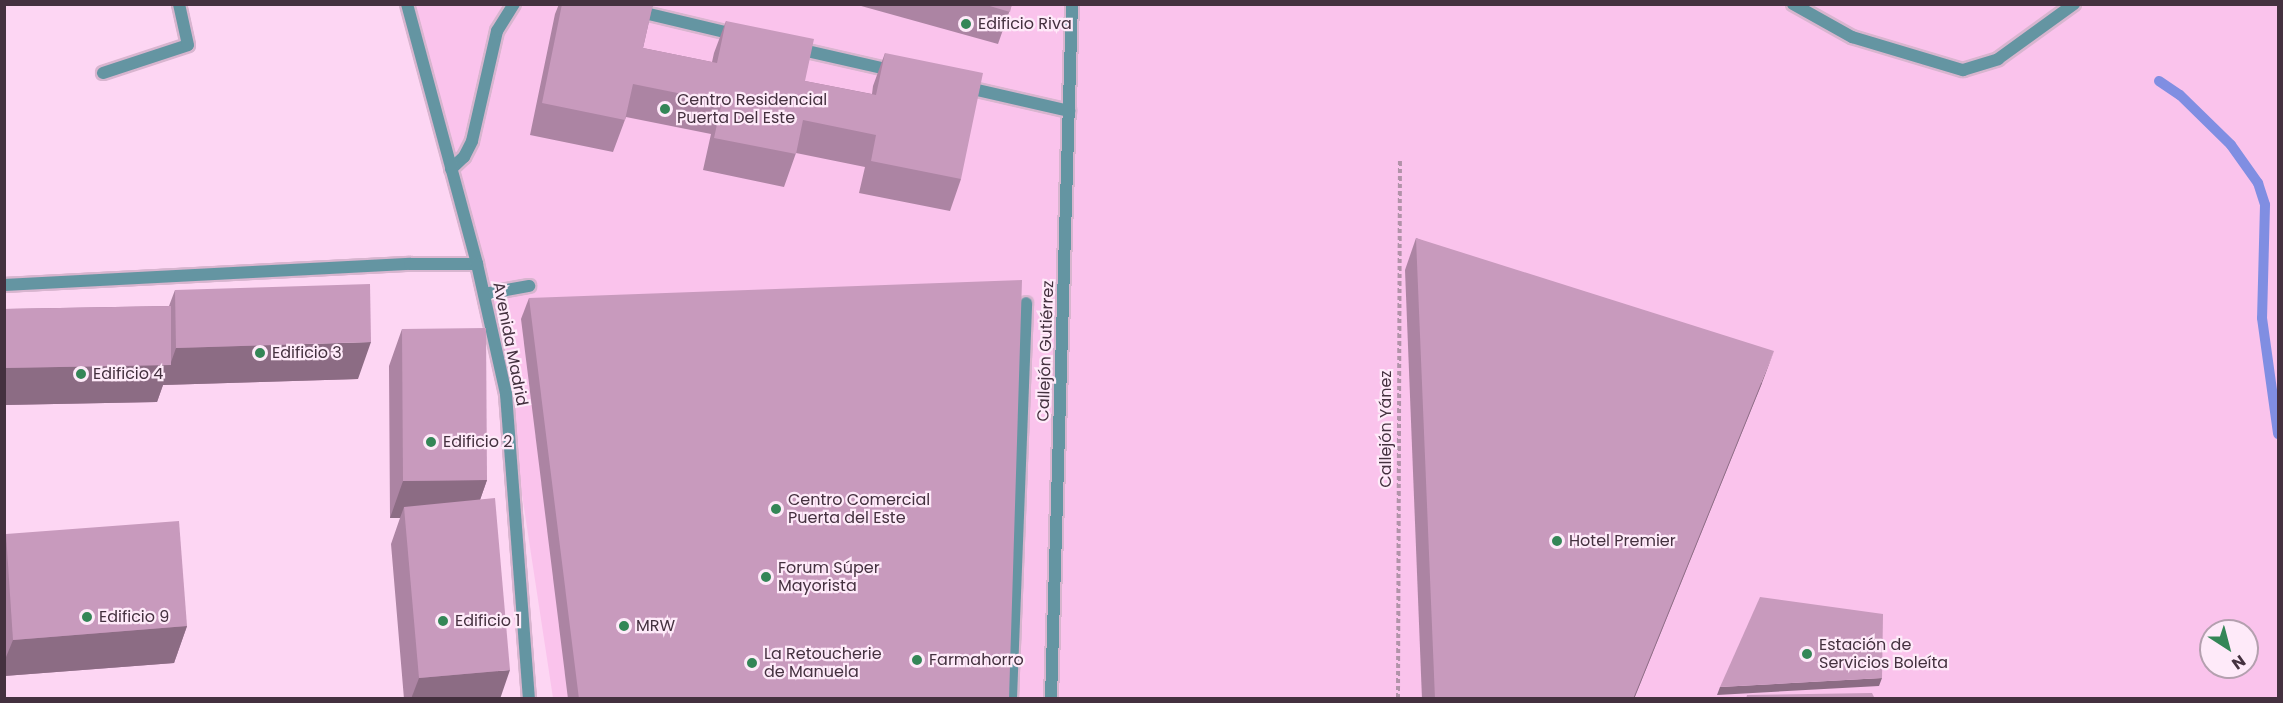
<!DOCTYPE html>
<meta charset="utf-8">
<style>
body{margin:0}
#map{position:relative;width:2283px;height:703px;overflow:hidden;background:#fdd6f3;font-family:Poppins,sans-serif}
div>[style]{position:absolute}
.built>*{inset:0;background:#fac3ec}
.stream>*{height:10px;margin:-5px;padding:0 5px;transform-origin:5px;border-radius:5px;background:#808ee2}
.path>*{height:4px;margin-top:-2px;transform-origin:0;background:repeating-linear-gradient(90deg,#b193a9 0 4.5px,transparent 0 7.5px)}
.roads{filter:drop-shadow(2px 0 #d8b5cf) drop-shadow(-2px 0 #d8b5cf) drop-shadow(0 2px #d8b5cf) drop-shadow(0 -2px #d8b5cf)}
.service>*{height:12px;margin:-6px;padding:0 6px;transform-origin:6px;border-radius:6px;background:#6495a2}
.minor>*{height:12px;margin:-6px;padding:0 6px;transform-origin:6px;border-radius:6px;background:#6495a2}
.wall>*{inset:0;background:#ac84a3}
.shaded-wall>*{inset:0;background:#8c6c84}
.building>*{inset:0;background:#c89abd}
.dots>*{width:16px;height:16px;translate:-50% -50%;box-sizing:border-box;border:3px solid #feeaf9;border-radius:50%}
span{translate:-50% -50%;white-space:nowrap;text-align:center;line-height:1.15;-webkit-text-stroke:4.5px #feeaf9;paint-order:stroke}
.poi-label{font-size:16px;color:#44313f}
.left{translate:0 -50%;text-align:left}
.street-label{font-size:16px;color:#44313f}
.frame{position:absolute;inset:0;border:6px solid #44313f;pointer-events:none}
.north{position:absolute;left:2199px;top:619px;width:60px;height:60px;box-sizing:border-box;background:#feeaf9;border:2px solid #b4a0af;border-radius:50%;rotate:144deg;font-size:16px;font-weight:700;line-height:24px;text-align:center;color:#44313f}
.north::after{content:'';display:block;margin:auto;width:21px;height:27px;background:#348657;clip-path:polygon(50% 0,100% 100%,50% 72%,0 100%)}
</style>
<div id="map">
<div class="built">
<i style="clip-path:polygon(evenodd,411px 5px,2278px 5px,2278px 698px,553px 698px,519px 475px,411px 5px,2211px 631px,2247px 631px,2247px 667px,2211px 667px,2211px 631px)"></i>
</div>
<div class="stream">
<i style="left:2159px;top:81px;width:25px;rotate:34deg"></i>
<i style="left:2180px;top:95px;width:71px;rotate:44.4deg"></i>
<i style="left:2231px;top:145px;width:47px;rotate:54.6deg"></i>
<i style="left:2258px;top:183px;width:23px;rotate:72deg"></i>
<i style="left:2265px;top:205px;width:113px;rotate:91.5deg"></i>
<i style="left:2262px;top:318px;width:117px;rotate:82.1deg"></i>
</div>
<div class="path">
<i style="left:1398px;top:698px;width:539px;rotate:-89.79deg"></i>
</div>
<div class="roads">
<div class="service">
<i style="left:607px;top:4px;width:134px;rotate:13.4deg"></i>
<i style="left:1793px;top:4px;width:68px;rotate:29.2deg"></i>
<i style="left:1852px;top:37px;width:116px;rotate:16.6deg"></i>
<i style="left:1963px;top:70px;width:37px;rotate:-17deg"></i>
<i style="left:1998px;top:59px;width:94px;rotate:-35.9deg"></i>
<i style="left:798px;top:49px;width:99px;rotate:12.8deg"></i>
<i style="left:964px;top:87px;width:108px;rotate:12.9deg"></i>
<i style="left:451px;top:169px;width:18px;rotate:-43deg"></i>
<i style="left:464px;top:157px;width:18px;rotate:-63deg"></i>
<i style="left:472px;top:141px;width:113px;rotate:-77.2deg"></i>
<i style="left:497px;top:31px;width:32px;rotate:-58deg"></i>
<i style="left:4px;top:285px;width:407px;rotate:-3deg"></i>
<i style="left:410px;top:264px;width:67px"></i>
<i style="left:484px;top:294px;width:46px;rotate:-10.1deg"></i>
<i style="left:1011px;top:698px;width:395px;rotate:-87.8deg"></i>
</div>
<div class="minor">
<i style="left:407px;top:4px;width:269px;rotate:74.9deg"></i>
<i style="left:477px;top:264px;width:133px;rotate:77.4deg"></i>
<i style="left:506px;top:394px;width:305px;rotate:85.7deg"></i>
<i style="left:103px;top:73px;width:89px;rotate:-18.2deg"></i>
<i style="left:188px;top:45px;width:42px;rotate:-102.4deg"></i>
<i style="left:1051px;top:698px;width:694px;rotate:-88.27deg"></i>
</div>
</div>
<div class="wall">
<i style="clip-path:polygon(559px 4px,653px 4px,643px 48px,712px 62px,714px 53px,726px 21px,805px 81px,872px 94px,873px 86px,885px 53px,961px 179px,950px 211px,859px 193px,865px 167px,796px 153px,784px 187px,703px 170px,711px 134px,626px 117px,613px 152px,530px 135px,555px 14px)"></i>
<i style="clip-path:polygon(854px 4px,1012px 4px,998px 44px)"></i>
<i style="clip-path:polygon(1416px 238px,1762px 383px,1634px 699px,1422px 699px,1405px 270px)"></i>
<i style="clip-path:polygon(175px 290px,358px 379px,163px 385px,157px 402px,4px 405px,4px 309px,169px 306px)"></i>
<i style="clip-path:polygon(529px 298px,1009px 699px,568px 699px,521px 319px)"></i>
<i style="clip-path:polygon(402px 329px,487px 480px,480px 500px,500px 699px,404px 699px,391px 544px,400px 518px,390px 518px,389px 366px)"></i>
<i style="clip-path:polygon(6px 534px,187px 626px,174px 663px,4px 676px,4px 537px)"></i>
</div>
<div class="shaded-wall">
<i style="clip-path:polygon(371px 342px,358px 379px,163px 385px,157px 402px,4px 405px,4px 368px,170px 365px,176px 348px)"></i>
<i style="clip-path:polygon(1774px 351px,1762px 383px,1634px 699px,1633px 699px)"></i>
<i style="clip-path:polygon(487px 480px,474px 517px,404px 507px,400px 518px,390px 518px,403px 481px)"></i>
<i style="clip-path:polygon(187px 626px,174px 663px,4px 676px,4px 662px,13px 640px)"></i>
<i style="clip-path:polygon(510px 670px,500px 699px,411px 699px,419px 678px)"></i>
<i style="clip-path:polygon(1882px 678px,1879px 686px,1717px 695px,1720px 687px)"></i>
</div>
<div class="building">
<i style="clip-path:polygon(562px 4px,653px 4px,643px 48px,717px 63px,726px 21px,814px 39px,805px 81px,876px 95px,885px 53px,983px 73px,961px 179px,871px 161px,876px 135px,803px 120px,796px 154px,714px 138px,722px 102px,633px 84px,625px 120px,542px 103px)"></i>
<i style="clip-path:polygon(983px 4px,1012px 4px,1010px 12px)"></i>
<i style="clip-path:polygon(1416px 238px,1774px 351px,1633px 699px,1435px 699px)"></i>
<i style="clip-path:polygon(1022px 280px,1009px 699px,579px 699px,529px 298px)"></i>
<i style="clip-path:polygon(370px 284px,371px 342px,176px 348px,175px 290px)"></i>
<i style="clip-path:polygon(171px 306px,171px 365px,4px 368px,4px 309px)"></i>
<i style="clip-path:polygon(486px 328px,487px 480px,403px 481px,402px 329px)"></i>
<i style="clip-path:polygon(495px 498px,510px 670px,419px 678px,404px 507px)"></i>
<i style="clip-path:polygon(179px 521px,187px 626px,13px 640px,6px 534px)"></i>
<i style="clip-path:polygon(1760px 597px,1883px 614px,1882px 678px,1720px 687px)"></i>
<i style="clip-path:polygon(1872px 693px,1875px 699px,1746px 699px,1747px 695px)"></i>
</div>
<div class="dots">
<i style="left:966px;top:24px;background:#348657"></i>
<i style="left:665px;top:109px;background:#348657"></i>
<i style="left:260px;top:353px;background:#348657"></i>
<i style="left:81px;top:374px;background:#348657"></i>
<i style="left:431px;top:442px;background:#348657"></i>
<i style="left:776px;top:509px;background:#348657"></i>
<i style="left:1557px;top:541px;background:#348657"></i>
<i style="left:766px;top:577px;background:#348657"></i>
<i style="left:87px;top:617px;background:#348657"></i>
<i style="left:443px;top:621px;background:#348657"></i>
<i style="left:624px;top:626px;background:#348657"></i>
<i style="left:1807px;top:654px;background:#348657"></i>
<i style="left:917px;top:660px;background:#348657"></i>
<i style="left:752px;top:663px;background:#348657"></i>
</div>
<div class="poi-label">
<span class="left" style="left:978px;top:24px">Edificio Riva</span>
<span class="left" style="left:677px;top:109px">Centro Residencial<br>Puerta Del Este</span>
<span class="left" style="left:272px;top:353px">Edificio 3</span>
<span class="left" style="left:93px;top:374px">Edificio 4</span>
<span class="left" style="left:443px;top:442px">Edificio 2</span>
<span class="left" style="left:788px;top:509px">Centro Comercial<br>Puerta del Este</span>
<span class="left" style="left:1569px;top:541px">Hotel Premier</span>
<span class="left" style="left:778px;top:577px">Forum Súper<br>Mayorista</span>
<span class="left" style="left:99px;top:617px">Edificio 9</span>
<span class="left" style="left:455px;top:621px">Edificio 1</span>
<span class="left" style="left:636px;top:626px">MRW</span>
<span class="left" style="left:1819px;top:654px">Estación de<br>Servicios Boleíta</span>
<span class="left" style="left:764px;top:663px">La Retoucherie<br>de Manuela</span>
<span class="left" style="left:929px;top:660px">Farmahorro</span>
</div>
<div class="street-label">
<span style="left:510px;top:344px;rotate:79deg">Avenida Madrid</span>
<span style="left:1046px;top:351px;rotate:-88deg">Callejón Gutiérrez</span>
<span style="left:1386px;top:429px;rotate:-90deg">Callejón Yánez</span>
</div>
<div class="frame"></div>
<div class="north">N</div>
</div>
